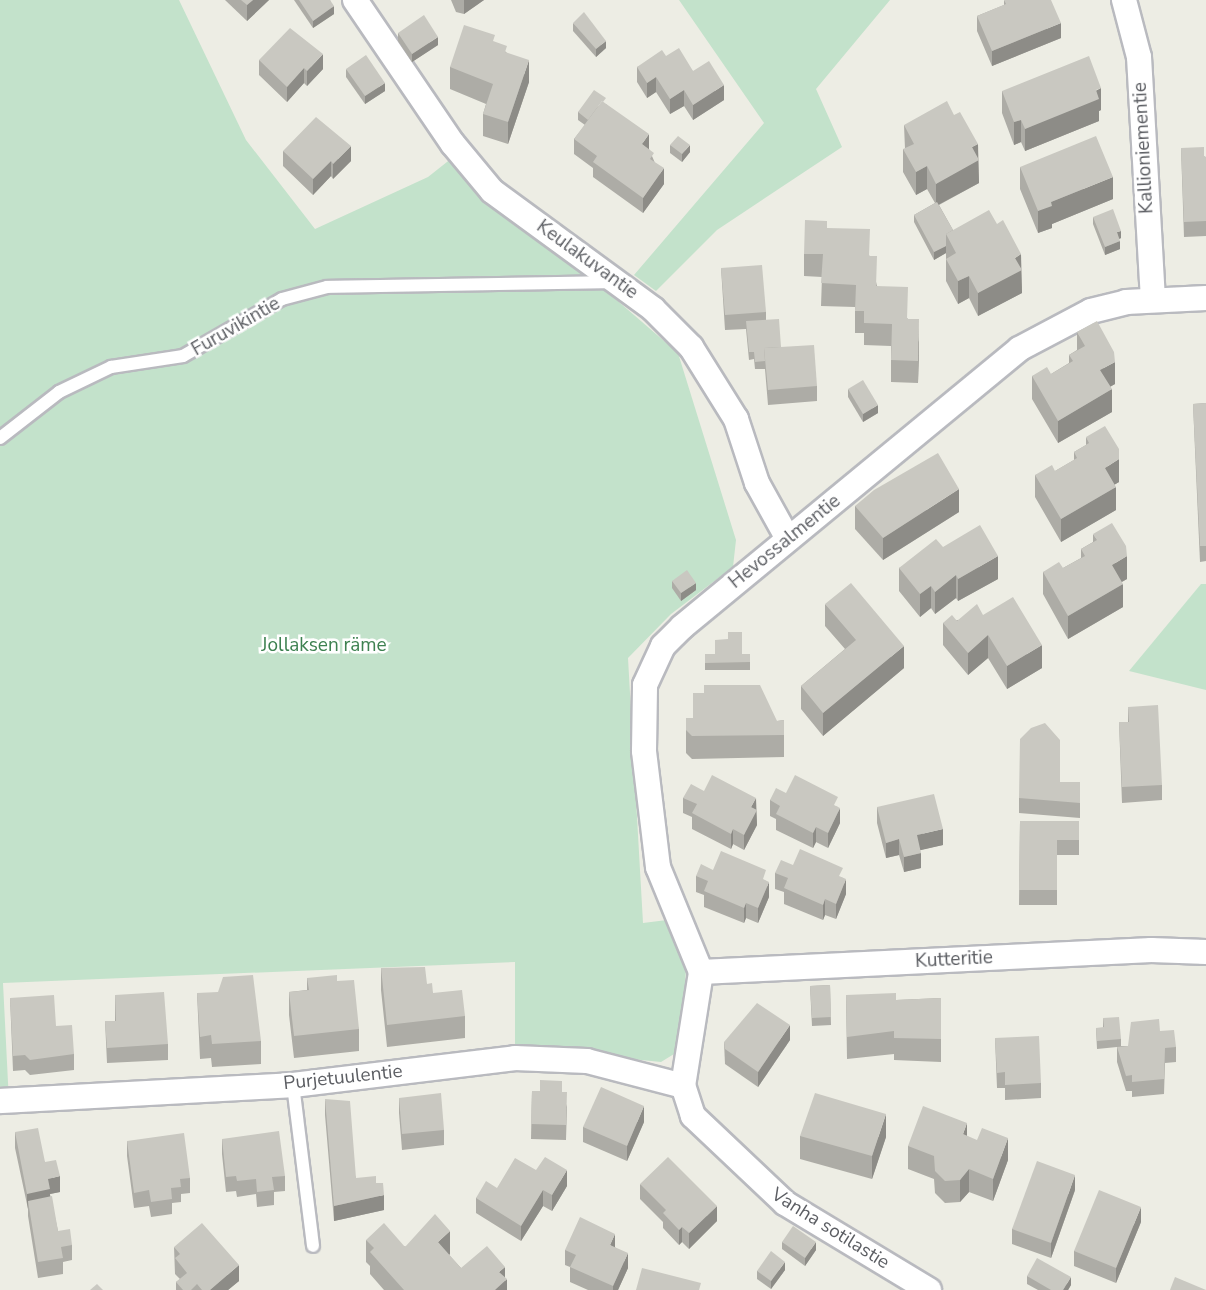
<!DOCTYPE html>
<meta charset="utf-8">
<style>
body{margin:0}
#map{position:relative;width:1206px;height:1290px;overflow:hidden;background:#edede4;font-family:"Nunito Sans",sans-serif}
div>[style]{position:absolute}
.green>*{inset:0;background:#c3e2cb}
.roads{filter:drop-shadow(2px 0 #b9babf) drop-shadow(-2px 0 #b9babf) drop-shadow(0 2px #b9babf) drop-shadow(0 -2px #b9babf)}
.service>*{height:12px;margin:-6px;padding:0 6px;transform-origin:6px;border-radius:6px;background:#fff}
.minor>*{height:24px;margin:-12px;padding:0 12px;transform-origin:12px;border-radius:12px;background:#fff}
.wall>*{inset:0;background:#adaca6}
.shaded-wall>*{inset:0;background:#8d8c87}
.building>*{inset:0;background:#c9c8c1}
span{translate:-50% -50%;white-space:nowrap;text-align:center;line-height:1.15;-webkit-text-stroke:5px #fff;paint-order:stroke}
.street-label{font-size:19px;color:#5c5e63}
.park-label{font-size:19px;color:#3d8150}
</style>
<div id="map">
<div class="green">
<i style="clip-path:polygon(0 0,179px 0,246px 140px,315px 229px,428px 177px,452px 158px,678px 353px,736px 540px,733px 567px,671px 614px,628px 658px,643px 923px,667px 920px,686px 970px,682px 1027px,674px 1054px,661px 1062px,515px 1047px,515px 962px,3px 983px,9px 1102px,0 1101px)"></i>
<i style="clip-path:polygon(679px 0,890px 0,816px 89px,842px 147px,717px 230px,656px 291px,634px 275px,764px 123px)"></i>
<i style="clip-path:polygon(1201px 584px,1206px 584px,1206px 690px,1129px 671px)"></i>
</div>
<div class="roads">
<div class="service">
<i style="left:0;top:438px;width:75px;rotate:-37.9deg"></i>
<i style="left:59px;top:392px;width:58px;rotate:-25.7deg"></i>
<i style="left:111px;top:367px;width:73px;rotate:-8.7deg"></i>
<i style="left:183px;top:356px;width:114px;rotate:-29.9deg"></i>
<i style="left:282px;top:299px;width:47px;rotate:-14.9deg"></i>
<i style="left:327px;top:287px;width:284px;rotate:-1deg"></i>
<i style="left:293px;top:1085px;width:162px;rotate:82.9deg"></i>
</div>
<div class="minor">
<i style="left:355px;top:0;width:174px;rotate:55.8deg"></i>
<i style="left:453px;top:144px;width:61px;rotate:50.3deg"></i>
<i style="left:492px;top:191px;width:200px;rotate:36.2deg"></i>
<i style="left:653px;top:309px;width:54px;rotate:45deg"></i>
<i style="left:691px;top:347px;width:85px;rotate:58deg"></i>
<i style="left:736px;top:419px;width:67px;rotate:71.8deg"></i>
<i style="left:757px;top:483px;width:64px;rotate:61deg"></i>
<i style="left:1124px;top:0;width:59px;rotate:75.3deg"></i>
<i style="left:1139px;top:57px;width:242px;rotate:86.7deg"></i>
<i style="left:701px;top:972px;width:451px;rotate:-2.8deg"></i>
<i style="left:1151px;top:950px;width:55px;rotate:2.1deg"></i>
<i style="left:0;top:1101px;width:293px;rotate:-3.1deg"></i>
<i style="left:293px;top:1085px;width:224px;rotate:-6.9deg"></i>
<i style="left:515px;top:1058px;width:72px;rotate:2.4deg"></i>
<i style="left:587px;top:1061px;width:99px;rotate:14.6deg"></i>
<i style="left:929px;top:1290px;width:168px;rotate:-148.9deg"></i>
<i style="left:785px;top:1203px;width:127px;rotate:-136.6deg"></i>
<i style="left:693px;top:1116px;width:32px;rotate:-108deg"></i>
<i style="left:683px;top:1086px;width:115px;rotate:-81deg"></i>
<i style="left:701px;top:972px;width:113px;rotate:-112.3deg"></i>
<i style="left:658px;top:867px;width:117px;rotate:-96.9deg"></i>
<i style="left:644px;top:751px;width:66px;rotate:-89.1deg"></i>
<i style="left:645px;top:685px;width:43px;rotate:-65.2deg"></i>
<i style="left:663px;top:646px;width:27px;rotate:-45deg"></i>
<i style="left:682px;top:627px;width:437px;rotate:-39.5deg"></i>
<i style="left:1019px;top:349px;width:81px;rotate:-27.8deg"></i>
<i style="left:1091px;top:311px;width:36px;rotate:-14deg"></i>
<i style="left:1126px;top:302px;width:80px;rotate:-2.9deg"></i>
</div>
</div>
<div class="wall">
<i style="clip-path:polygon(225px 0,269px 0,247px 21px)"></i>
<i style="clip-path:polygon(294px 0,330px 0,334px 14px,313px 28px)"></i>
<i style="clip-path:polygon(451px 0,484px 0,464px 14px,456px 12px)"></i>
<i style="clip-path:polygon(1004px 0,1061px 38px,992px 66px,977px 31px,977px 16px,1004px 5px)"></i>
<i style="clip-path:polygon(573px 23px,606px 48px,596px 57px,573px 31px)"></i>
<i style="clip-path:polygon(398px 33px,438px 45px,412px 62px,398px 41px)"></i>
<i style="clip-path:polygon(495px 42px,507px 53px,529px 82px,508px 144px,483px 136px,483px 114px,486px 104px,450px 89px,450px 67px)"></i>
<i style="clip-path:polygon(666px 56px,693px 71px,724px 100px,693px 120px,684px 106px,670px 114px,656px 92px,647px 98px,637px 82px,637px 67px)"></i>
<i style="clip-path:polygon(259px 60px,323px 69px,307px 86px,304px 83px,287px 102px,259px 75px)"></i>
<i style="clip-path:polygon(346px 69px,385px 91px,365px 104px,346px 77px)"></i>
<i style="clip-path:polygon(1002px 91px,1101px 110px,1099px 111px,1099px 121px,1025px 151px,1021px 142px,1014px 145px,1002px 113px)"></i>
<i style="clip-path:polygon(606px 104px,649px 149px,664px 184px,643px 213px,593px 177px,593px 168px,574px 154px,574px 139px,585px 125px,578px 120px,578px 112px)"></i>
<i style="clip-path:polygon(904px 125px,978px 158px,979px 183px,939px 205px,953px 230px,1021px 269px,1022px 293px,978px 316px,969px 298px,958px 304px,946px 281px,946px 253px,934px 260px,914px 222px,914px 215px,935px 203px,927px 189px,916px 195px,903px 172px,903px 149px,905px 149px)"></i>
<i style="clip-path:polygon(670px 145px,690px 152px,682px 162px,670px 153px)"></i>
<i style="clip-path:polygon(1181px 148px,1206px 157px,1206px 236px,1184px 237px)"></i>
<i style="clip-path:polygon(283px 151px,351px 161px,333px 179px,331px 176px,313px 195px,283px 166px)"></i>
<i style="clip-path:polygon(1020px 167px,1113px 199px,1052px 224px,1052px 228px,1038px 233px,1020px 189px)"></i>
<i style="clip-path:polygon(1093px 217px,1121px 238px,1119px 239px,1120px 249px,1105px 255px,1093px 224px)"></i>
<i style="clip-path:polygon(827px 228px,870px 256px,877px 286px,908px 319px,919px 342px,918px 383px,891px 382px,891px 346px,864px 345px,864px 333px,855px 333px,855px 307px,821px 306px,822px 277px,804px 276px,804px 254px)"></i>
<i style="clip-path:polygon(721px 268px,766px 312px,766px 320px,781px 347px,817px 386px,817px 401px,768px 405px,765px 369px,755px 369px,754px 359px,749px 360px,746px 329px,725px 330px)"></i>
<i style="clip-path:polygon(1077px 332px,1115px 384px,1110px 387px,1112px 412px,1058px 443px,1032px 399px,1032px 376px,1051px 374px,1069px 363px,1069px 355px,1077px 350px)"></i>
<i style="clip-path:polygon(848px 389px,878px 413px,863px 422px,848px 397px)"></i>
<i style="clip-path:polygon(1206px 403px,1206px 561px,1200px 562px,1193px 404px)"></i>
<i style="clip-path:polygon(1086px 437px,1119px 482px,1114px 485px,1116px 510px,1061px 542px,1035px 497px,1035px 475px,1055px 471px,1074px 460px,1074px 452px,1086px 445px)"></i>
<i style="clip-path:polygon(855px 506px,959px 512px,883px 560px,855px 529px)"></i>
<i style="clip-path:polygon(1093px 534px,1127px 579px,1122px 582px,1123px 607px,1068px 639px,1043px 594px,1043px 572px,1063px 568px,1081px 558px,1081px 549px,1093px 542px)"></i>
<i style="clip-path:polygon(943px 547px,998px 579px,958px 601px,956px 598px,935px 614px,931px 608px,920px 617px,899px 591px,899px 568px)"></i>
<i style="clip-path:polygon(672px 581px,696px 590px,681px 601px,672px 588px)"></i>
<i style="clip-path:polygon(825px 604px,904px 668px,823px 736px,801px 709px,801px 686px,845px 649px,825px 626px)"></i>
<i style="clip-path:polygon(983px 615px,1042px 668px,1007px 689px,988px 658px,968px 675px,943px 645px,943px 623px)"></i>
<i style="clip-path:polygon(705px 654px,750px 654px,750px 670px,705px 670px)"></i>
<i style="clip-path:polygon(693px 693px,777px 721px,784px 720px,784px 757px,692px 759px,686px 753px,686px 718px,693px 718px)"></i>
<i style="clip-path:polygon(1128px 707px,1162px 785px,1162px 800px,1122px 803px,1119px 722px,1128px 722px)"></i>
<i style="clip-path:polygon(1060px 782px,1080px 782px,1080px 818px,1019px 813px,1019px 798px)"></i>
<i style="clip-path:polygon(704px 791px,756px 810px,757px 825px,744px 850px,733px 844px,731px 849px,692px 829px,692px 817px,683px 813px,683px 798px)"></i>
<i style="clip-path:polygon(786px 793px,838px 807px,840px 823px,828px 848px,816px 842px,813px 848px,776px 830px,776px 819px,770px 816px,770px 800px)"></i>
<i style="clip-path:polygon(877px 807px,943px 845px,920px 850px,921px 868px,904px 872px,899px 855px,886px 858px,877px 823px)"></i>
<i style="clip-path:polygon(1020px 821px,1079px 821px,1079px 855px,1057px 855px,1057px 905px,1019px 905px)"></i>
<i style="clip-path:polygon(793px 865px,843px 878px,846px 894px,836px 919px,825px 915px,823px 920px,784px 904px,784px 892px,775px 889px,775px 873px)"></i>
<i style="clip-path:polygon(713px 870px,766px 881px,769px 897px,758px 923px,746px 918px,744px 923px,704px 907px,704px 895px,696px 892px,696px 876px)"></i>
<i style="clip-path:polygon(381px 968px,427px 984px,433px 993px,465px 1016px,465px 1038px,387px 1047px,381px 990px)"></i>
<i style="clip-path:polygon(307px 978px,337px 981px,359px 1029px,359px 1051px,294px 1058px,289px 1015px,289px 992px,307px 990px)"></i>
<i style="clip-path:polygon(830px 985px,831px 1025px,812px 1026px,810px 986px)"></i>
<i style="clip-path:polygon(197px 993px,261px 1041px,261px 1064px,212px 1067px,211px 1058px,200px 1059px)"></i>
<i style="clip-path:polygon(115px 995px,168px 1044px,168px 1060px,107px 1063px,105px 1021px,115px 1021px)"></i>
<i style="clip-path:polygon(846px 995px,896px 1000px,941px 998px,941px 1062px,894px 1060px,894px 1054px,847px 1059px)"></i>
<i style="clip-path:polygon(10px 998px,56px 1026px,74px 1054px,74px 1070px,30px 1075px,25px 1070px,13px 1071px)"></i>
<i style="clip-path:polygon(1103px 1018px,1121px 1039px,1121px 1046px,1128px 1046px,1160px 1031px,1176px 1047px,1176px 1062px,1165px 1063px,1164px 1094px,1132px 1097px,1132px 1091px,1126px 1091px,1117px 1062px,1117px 1047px,1097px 1049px,1096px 1028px,1103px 1028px)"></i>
<i style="clip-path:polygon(995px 1038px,1041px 1083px,1041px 1098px,1005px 1100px,1005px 1088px,997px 1088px)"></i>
<i style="clip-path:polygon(790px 1040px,758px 1087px,725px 1064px,724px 1042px)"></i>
<i style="clip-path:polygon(532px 1091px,562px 1092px,567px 1107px,566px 1140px,531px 1139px)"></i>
<i style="clip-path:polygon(399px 1098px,444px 1130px,444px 1145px,402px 1150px,399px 1113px)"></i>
<i style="clip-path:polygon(325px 1099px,356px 1178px,376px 1183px,384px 1210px,334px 1221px,325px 1115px)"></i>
<i style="clip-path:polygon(644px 1122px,627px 1161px,583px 1142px,583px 1127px)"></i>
<i style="clip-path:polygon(15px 1132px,45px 1162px,60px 1192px,50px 1194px,58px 1231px,72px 1245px,72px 1260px,63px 1262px,63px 1274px,38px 1278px,28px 1216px,28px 1209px,15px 1148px)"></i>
<i style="clip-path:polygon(800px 1136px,886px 1137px,872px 1179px,800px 1159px)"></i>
<i style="clip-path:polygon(967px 1136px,1008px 1160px,993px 1201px,969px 1192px,960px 1202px,945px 1203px,935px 1193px,934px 1179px,908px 1169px,908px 1146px)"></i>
<i style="clip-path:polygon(222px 1139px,285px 1176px,285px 1191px,274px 1192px,274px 1205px,257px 1207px,256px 1194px,237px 1197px,236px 1191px,226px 1192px,222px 1154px)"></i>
<i style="clip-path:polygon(127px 1141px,190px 1178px,190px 1193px,181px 1194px,181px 1202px,172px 1203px,172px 1214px,151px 1217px,149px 1206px,134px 1208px,127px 1156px)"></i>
<i style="clip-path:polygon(536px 1170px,567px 1186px,552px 1211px,543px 1206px,521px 1241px,476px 1213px,476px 1198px)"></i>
<i style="clip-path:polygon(640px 1184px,717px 1221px,689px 1249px,682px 1242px,679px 1245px,663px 1228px,663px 1222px,640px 1199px)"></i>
<i style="clip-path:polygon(1075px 1190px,1051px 1258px,1012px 1244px,1012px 1229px)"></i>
<i style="clip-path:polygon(1141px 1222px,1116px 1283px,1074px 1266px,1074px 1251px)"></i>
<i style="clip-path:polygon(366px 1240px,450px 1254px,449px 1255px,461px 1268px,505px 1278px,507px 1290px,384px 1290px,370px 1274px,370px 1266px,366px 1262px)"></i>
<i style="clip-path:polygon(782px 1242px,816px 1250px,805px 1266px,782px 1249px)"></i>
<i style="clip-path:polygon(174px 1247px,239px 1281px,228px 1290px,176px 1290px,176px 1282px,180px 1279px,175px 1274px)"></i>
<i style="clip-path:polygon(615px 1247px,628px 1268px,618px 1290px,588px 1290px,570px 1282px,570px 1267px,565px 1265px,565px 1250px)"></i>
<i style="clip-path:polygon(785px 1270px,771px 1289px,757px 1279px,757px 1271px)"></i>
<i style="clip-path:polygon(1027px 1276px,1071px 1285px,1068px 1290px,1038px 1290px,1027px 1284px)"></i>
</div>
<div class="shaded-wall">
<i style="clip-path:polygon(253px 0,269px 0,247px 21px,247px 5px)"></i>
<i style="clip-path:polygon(464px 0,484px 0,464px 14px)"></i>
<i style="clip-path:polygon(334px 6px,334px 14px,313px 28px,313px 21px)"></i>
<i style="clip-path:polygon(1061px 23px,1061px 38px,992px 66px,992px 51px)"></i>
<i style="clip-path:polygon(438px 37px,438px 45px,412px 62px,412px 54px)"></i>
<i style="clip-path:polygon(606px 41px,606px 48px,596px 57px,596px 49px)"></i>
<i style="clip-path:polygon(323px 54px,323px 69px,307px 86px,307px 71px)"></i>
<i style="clip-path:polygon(529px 60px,529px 82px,508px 144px,508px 122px)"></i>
<i style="clip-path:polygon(304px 68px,304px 83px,287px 102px,287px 87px)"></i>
<i style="clip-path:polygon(656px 77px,656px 92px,647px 98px,647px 83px)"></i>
<i style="clip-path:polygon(385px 83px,385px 91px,365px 104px,365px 96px)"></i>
<i style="clip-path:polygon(724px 85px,724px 100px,693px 120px,693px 105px)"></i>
<i style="clip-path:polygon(1101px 88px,1101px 110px,1099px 111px,1099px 121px,1025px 151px,1025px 129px)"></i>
<i style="clip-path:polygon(684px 90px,684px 106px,670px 114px,670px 99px)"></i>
<i style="clip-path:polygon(1021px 120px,1021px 142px,1014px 145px,1014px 122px)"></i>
<i style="clip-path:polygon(649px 134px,649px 150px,642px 144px)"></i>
<i style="clip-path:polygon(978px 144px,979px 183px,936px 206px,936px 184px,972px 147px)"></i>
<i style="clip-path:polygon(690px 145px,690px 152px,682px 162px,682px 154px)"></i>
<i style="clip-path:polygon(351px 146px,351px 161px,333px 179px,333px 164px)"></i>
<i style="clip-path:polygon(331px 161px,331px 176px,313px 195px,313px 179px)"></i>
<i style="clip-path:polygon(927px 166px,927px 189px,916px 195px,916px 172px)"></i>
<i style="clip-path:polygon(664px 168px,664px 184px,643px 213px,643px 198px)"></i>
<i style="clip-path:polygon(1113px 177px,1113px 199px,1052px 224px,1052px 228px,1038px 233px,1038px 211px,1051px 202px)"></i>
<i style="clip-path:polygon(1121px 231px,1121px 238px,1117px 240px,1117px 232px)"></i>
<i style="clip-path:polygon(1120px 241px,1120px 249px,1105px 255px,1105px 247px)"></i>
<i style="clip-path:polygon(946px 246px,946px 253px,934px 260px,934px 252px)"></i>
<i style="clip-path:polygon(1021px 254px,1022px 293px,978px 316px,978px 293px,1015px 258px)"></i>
<i style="clip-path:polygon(969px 276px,969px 298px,958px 304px,958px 281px)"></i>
<i style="clip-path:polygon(919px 319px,919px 342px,918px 383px,918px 361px)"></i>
<i style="clip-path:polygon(1115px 362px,1115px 384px,1100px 392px,1100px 370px)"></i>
<i style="clip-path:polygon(1112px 389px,1112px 412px,1058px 443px,1058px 421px)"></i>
<i style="clip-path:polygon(878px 405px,878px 413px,863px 422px,863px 414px)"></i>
<i style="clip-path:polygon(1119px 459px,1119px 482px,1105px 490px,1105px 468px)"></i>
<i style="clip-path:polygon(1116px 487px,1116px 510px,1061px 542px,1061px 519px)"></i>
<i style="clip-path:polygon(959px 489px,959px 512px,883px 560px,883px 538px)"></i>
<i style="clip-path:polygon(998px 556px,998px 579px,958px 601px,958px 579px)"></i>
<i style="clip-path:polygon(1127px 556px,1127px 579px,1112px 587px,1112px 565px)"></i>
<i style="clip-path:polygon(956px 575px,956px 598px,935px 614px,935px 592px)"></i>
<i style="clip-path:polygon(696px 583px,696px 590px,681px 601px,681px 593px)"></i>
<i style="clip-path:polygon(1123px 584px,1123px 607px,1068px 639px,1068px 616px)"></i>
<i style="clip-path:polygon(931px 586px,931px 608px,920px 617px,920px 594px)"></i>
<i style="clip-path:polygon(988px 635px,988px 658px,968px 675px,968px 653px)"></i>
<i style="clip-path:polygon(1042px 645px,1042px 668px,1007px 689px,1007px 666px)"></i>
<i style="clip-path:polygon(904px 646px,904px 668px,823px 736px,823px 713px)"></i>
<i style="clip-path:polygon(756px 798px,757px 825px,744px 850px,744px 835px,751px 807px)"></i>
<i style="clip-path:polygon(840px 808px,840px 823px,828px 848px,828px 833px)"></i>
<i style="clip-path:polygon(816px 827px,816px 842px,813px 848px,813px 833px)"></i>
<i style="clip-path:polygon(733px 829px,733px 844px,731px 849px,731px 834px)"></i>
<i style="clip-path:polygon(943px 829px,943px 845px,917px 851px,917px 835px)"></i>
<i style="clip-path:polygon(899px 839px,899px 855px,886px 858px,886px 843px)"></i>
<i style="clip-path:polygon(921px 853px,921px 868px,904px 872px,904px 857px)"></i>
<i style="clip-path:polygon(846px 879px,846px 894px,836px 919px,836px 904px)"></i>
<i style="clip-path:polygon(769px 882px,769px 897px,758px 923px,758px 908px)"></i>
<i style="clip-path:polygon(825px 899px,825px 915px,823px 920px,823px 905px)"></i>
<i style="clip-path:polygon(746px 903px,746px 918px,744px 923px,744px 908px)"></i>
<i style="clip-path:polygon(790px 1025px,790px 1040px,758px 1087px,758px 1072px)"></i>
<i style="clip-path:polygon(644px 1106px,644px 1122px,627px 1161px,627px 1146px)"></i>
<i style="clip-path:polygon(886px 1114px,886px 1137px,872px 1179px,872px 1156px)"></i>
<i style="clip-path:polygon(967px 1123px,967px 1145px,963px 1134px)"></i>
<i style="clip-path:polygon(1008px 1138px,1008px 1160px,993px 1201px,993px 1179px)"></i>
<i style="clip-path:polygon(969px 1169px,969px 1192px,960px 1202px,960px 1180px)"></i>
<i style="clip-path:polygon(567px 1170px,567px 1186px,552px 1211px,552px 1195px)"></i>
<i style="clip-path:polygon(1075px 1175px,1075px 1190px,1051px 1258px,1051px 1243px)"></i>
<i style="clip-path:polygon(60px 1176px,60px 1192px,50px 1194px,50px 1204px,28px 1201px,27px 1209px,27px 1194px,48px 1179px)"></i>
<i style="clip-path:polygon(543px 1190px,543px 1206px,521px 1241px,521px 1226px)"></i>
<i style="clip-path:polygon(384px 1195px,384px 1210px,334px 1221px,334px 1206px)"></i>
<i style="clip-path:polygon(717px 1206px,717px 1221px,689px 1249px,689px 1233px)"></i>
<i style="clip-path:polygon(1141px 1207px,1141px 1222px,1116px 1283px,1116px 1268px)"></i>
<i style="clip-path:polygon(682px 1227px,682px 1242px,679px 1245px,679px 1230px)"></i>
<i style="clip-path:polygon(450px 1231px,450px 1254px,438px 1265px,438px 1242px)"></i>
<i style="clip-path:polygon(615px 1234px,615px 1249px,610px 1245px)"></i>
<i style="clip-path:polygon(816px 1242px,816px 1250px,805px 1266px,805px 1258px)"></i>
<i style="clip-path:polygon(628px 1253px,628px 1268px,618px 1290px,613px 1290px,613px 1286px)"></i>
<i style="clip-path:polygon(785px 1262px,785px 1270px,771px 1289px,771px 1281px)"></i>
<i style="clip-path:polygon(239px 1265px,239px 1281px,228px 1290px,210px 1290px)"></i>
<i style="clip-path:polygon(505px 1267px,505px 1281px,507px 1279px,507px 1290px,495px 1290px,499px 1272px)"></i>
<i style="clip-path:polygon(1071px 1277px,1071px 1285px,1068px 1290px,1063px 1290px)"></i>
</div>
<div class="building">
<i style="clip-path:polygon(241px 0,253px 0,247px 5px)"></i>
<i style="clip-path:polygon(299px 0,330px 0,334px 6px,313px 21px)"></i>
<i style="clip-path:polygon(1004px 0,1051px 0,1061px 23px,992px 51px,977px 16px,1006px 4px)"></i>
<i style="clip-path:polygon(584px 12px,606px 41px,596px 49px,573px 23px)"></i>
<i style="clip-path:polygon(424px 15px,438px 37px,412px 54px,398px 33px)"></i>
<i style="clip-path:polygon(464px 25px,495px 35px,493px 41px,507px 46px,505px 52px,529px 60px,508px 122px,483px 114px,493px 84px,450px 67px)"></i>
<i style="clip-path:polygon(290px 28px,323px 54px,307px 71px,304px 68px,287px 87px,259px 60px)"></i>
<i style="clip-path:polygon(679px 48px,693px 71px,709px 61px,724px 85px,693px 105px,684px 90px,670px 99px,656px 77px,647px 83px,637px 67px,662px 50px,666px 56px)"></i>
<i style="clip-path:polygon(366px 55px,385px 83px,365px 96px,346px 69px)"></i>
<i style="clip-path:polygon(1089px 56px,1101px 88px,1096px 90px,1099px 99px,1025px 129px,1021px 120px,1014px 122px,1002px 91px)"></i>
<i style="clip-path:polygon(594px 90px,606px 98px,603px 102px,602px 101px,588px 120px,578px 112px)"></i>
<i style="clip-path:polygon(602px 101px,649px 134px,642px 144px,654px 153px,650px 159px,664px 168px,643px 198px,593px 162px,597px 156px,574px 139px)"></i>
<i style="clip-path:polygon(947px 101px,954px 115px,960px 112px,978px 144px,972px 147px,979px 160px,936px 184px,927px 166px,916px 172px,903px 149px,914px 144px,904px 125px)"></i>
<i style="clip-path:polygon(316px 117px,351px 146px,333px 164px,331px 161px,313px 179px,283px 151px)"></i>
<i style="clip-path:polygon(678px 136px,690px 145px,682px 154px,670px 145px)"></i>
<i style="clip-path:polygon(1096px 136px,1113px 177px,1051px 202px,1052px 206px,1038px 211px,1020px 167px)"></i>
<i style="clip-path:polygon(1204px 147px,1204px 157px,1206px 157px,1206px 221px,1184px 222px,1181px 148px)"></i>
<i style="clip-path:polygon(937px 202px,953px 230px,946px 234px,946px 246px,934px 252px,914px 215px)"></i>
<i style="clip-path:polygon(1113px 209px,1121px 231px,1117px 232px,1120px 241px,1105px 247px,1093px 217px)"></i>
<i style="clip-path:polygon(989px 210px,997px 224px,1003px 220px,1021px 254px,1015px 258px,1022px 270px,978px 293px,969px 276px,958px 281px,946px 259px,956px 253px,946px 234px)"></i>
<i style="clip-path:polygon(805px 220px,827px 221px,827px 228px,870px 229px,869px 256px,877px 256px,876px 286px,908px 287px,907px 319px,919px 319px,918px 361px,891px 360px,892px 324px,864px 323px,864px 311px,855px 311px,856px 285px,821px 283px,823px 254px,804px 254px)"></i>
<i style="clip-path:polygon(762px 265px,766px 312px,725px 315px,721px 268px)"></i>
<i style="clip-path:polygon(779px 319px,781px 347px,764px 348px,765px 361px,755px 362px,754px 352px,749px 352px,746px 321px)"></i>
<i style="clip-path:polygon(1097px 321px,1114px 352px,1115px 362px,1100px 370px,1112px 389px,1058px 421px,1032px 376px,1047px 367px,1051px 374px,1073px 361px,1069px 355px,1085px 346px,1077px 332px)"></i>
<i style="clip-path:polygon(814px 345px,817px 386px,768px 390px,764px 348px)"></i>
<i style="clip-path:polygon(863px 380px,878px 405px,863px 414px,848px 389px)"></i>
<i style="clip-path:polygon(1206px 403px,1206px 546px,1200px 546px,1193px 404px)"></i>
<i style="clip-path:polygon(1105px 426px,1119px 449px,1119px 459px,1105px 468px,1116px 487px,1061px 519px,1035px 475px,1052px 465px,1055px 471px,1077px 458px,1074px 452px,1089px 443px,1086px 437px)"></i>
<i style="clip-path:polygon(938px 453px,959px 489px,883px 538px,855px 506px,874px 490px)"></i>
<i style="clip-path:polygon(1112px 523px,1126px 546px,1127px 556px,1112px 565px,1123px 584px,1068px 616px,1043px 572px,1059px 562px,1063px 568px,1085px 556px,1081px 549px,1097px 540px,1093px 534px)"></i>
<i style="clip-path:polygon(980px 525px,998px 556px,958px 579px,956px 575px,935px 592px,931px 586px,920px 594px,899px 568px,936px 539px,943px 547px)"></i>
<i style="clip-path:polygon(687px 570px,696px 583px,681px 593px,672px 581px)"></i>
<i style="clip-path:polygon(851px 583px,904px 646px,823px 713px,801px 686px,856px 640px,825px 604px)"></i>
<i style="clip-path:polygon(1013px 597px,1042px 645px,1007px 666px,988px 635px,968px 653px,943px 623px,952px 615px,957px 621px,977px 604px,983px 615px)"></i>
<i style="clip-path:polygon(728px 632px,742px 632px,742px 654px,750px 654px,750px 662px,705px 663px,705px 654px,715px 654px,715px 640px,728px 639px)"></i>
<i style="clip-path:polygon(704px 685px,760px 685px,777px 721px,784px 720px,784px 735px,692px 736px,686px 730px,686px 718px,693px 718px,693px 693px,704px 693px)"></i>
<i style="clip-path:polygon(1158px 705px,1162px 785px,1122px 787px,1119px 722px,1129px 722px,1128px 707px)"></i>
<i style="clip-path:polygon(1045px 723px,1060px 740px,1060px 782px,1080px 782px,1080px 803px,1019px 798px,1020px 739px,1031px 728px)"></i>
<i style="clip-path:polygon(712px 775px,756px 798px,751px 807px,757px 810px,744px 835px,733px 829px,731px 834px,692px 813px,697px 804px,683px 798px,691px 784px,704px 791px)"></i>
<i style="clip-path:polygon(795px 775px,838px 797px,834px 805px,840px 808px,828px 833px,816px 827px,813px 833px,776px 814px,780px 806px,770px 800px,776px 788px,786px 793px)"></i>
<i style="clip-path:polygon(934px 794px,943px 829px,917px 835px,921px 853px,904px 857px,899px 839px,886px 843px,877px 807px)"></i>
<i style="clip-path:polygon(1020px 821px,1079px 821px,1079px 840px,1057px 840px,1057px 890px,1019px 890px)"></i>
<i style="clip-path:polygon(800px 849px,843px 868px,839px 876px,846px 879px,836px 904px,825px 899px,823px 905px,784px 888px,788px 878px,775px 873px,781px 860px,793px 865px)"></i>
<i style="clip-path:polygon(721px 851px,766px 870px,763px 879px,769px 882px,758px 908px,746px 903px,744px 908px,704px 891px,708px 881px,696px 876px,701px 864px,713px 870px)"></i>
<i style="clip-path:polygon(425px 967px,427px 984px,432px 983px,433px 993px,462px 990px,465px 1016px,387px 1025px,381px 968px)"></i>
<i style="clip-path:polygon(253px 975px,261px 1041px,212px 1044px,211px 1035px,200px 1037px,197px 993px,218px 992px,223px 977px)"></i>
<i style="clip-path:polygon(337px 975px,337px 981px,354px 980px,359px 1029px,294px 1036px,289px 992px,309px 990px,307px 978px)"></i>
<i style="clip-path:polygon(830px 985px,831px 1017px,812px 1018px,810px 986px)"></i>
<i style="clip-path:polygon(164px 992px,168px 1044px,107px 1048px,105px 1021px,116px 1021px,115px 995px)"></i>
<i style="clip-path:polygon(896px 993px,896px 1000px,941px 998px,941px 1039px,894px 1038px,894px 1031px,847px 1037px,846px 995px)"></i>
<i style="clip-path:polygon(54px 995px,56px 1026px,72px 1025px,74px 1054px,30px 1060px,25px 1055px,13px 1056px,10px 998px)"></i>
<i style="clip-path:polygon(757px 1003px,790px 1025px,758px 1072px,725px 1049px,724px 1042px)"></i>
<i style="clip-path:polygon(1119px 1017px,1121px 1039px,1097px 1041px,1096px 1028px,1104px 1027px,1103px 1018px)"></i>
<i style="clip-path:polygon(1159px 1019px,1160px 1031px,1174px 1030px,1176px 1047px,1165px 1048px,1164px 1079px,1132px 1082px,1132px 1075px,1126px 1076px,1117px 1047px,1128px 1046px,1131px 1022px)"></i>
<i style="clip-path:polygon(1039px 1036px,1041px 1083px,1005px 1085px,1005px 1072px,997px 1073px,995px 1038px)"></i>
<i style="clip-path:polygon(540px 1080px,562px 1081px,562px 1092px,567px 1092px,566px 1125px,531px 1124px,532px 1091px,540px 1091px)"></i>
<i style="clip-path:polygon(601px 1087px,644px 1106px,627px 1146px,583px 1127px)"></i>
<i style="clip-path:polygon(441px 1093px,444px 1130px,402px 1134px,399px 1098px)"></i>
<i style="clip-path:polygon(815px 1093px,886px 1114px,872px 1156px,800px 1136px)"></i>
<i style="clip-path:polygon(325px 1099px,350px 1101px,356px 1178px,376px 1176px,376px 1183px,383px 1183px,384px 1195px,334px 1206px)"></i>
<i style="clip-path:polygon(923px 1106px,967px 1123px,963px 1134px,977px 1140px,982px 1128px,1008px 1138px,993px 1179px,969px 1169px,960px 1180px,945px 1181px,935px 1171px,934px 1156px,908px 1146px)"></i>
<i style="clip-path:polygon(38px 1128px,45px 1162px,56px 1160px,60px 1176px,48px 1179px,50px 1189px,27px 1194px,15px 1132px)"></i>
<i style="clip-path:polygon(279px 1131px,285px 1176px,272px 1177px,274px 1190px,257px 1192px,256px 1179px,237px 1181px,236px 1176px,226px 1177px,222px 1139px)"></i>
<i style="clip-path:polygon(184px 1133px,190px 1178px,180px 1179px,181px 1187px,171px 1188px,172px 1199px,151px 1202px,149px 1190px,134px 1193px,127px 1141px)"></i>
<i style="clip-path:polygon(545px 1157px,567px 1170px,552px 1195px,543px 1190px,521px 1226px,476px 1198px,486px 1181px,497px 1188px,515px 1158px,536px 1170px)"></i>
<i style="clip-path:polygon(668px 1157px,717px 1206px,689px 1233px,682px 1227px,679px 1230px,663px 1213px,666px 1210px,640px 1184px)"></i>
<i style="clip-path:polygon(1037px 1161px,1075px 1175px,1051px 1243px,1012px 1229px)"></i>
<i style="clip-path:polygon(1099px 1190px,1141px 1207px,1116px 1268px,1074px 1251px)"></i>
<i style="clip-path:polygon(52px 1196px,58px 1231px,70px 1229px,72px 1245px,61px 1247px,63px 1258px,38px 1262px,28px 1201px)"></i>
<i style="clip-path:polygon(435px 1214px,450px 1231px,438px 1242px,461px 1268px,487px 1246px,505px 1267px,499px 1272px,507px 1279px,495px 1290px,404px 1290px,370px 1252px,374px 1248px,366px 1240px,384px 1223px,405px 1247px)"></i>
<i style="clip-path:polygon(580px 1217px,615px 1234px,610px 1245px,628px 1253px,613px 1286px,570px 1267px,576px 1255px,565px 1250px)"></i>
<i style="clip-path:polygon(202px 1223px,239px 1265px,210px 1290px,202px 1290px,197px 1284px,191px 1290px,183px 1290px,176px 1282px,187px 1273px,175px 1258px,180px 1254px,174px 1247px)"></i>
<i style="clip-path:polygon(793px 1226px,816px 1242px,805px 1258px,782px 1242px)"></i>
<i style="clip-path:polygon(771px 1251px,785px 1262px,771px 1281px,757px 1271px)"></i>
<i style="clip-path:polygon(1037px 1258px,1071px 1277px,1063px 1290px,1051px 1290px,1027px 1276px)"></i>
<i style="clip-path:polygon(642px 1268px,701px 1283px,699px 1290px,636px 1290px)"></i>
<i style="clip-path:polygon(1175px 1277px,1206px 1290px,1170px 1290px)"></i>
<i style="clip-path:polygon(97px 1284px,103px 1290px,90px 1290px)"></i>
</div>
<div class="street-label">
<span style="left:1144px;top:148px;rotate:-93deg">Kallioniementie</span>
<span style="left:587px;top:260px;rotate:36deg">Keulakuvantie</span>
<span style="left:236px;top:327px;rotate:-30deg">Furuvikintie</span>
<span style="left:785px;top:542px;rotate:-39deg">Hevossalmentie</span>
<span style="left:954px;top:960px;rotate:-3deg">Kutteritie</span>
<span style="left:343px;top:1078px;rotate:-6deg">Purjetuulentie</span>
<span style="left:830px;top:1229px;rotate:32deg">Vanha sotilastie</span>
</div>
<div class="park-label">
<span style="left:324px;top:646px">Jollaksen räme</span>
</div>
</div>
